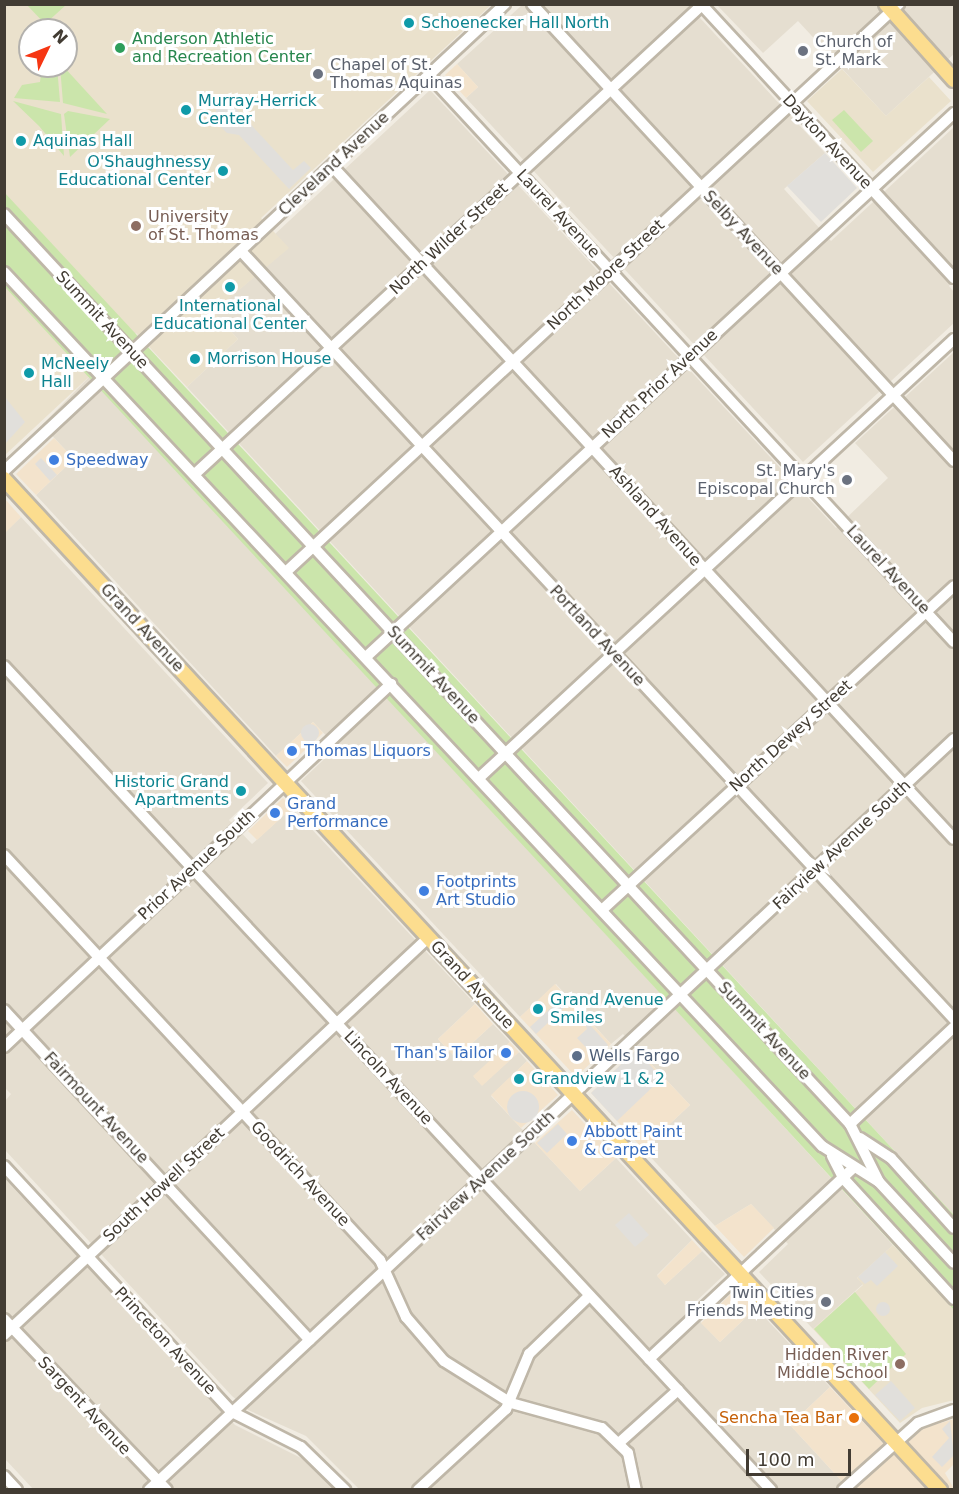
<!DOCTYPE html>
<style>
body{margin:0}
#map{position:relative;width:959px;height:1494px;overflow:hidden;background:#f1ece2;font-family:"DejaVu Sans",sans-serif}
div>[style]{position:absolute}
.residential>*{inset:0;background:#e5ded0}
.commercial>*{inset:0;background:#f3e3cc}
.education>*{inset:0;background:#eae1cc}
.green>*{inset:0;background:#cbe5ab}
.parking>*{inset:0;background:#e1dfdb}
.round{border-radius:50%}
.roads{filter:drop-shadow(2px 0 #bfb7a8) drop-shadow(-2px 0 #bfb7a8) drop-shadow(0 2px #bfb7a8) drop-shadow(0 -2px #bfb7a8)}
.minor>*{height:10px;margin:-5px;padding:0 5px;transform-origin:5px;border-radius:5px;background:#fff}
.major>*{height:14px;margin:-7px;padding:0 7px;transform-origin:7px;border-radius:7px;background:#fcdd8f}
.dots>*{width:16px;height:16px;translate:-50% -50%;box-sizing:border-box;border:3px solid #fff;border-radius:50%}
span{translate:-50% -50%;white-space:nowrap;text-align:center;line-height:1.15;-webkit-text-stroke:6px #fff;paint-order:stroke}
.culture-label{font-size:16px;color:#0d838f}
.left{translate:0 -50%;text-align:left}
.right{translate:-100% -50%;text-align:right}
.leisure-label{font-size:16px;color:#27864d}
.worship-label{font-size:16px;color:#5b616d}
.street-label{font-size:16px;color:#423c33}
.education-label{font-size:16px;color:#785e54}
.shop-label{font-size:16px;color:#366cbe}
.service-label{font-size:16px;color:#4e5e75}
.food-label{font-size:16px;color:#c56008}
.frame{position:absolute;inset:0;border:6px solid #423c33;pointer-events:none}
.north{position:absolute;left:18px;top:18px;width:60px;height:60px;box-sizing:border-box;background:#fff;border:2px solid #b3b1ad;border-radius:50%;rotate:47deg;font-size:16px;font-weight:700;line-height:24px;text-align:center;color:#423c33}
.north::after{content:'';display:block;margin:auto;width:21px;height:27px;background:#f63613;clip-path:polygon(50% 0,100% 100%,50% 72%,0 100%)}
.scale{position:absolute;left:746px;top:1449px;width:105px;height:27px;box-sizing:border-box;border:3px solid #423c33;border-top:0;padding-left:8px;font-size:18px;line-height:21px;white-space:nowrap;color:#423c33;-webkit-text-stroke:4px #fff;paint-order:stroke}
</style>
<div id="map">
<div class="residential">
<i style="clip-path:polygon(522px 5px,688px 5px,825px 153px,784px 189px,831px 241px,954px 127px,954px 280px,949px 286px,954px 292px,954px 323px,803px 462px,466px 98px,478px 87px,457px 64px)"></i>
<i style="clip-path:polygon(717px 5px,954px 5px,954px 54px,886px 116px,798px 21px,763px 53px)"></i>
<i style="clip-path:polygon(430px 90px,836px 528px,888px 478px,855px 443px,954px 352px,954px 1215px,187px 387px,238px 339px,213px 312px,288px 248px,275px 234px)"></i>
<i style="clip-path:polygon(91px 375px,893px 1245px,857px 1278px,863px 1284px,813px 1329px,759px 1272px,788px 1244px,751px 1204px,715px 1226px,643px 1149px,690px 1105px,623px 1034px,611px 1044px,556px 984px,520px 1017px,301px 781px,337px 747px,313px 722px,276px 756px,36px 495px,74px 459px,42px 425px)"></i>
<i style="clip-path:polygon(21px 517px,268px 783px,229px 820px,252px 844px,292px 808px,475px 1004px,438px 1039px,456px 1058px,493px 1024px,510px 1042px,474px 1077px,482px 1085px,519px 1052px,527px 1061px,491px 1096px,580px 1191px,616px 1158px,692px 1240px,657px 1275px,665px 1285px,702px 1251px,725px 1274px,688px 1309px,720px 1342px,756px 1308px,830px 1387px,790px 1425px,849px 1489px,359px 1489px,306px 1436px,248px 1410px,232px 1396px,5px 1150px,5px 1101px,11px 1094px,4px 1087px,4px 533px)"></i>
<i style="clip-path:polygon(5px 1179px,235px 1425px,303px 1459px,334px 1489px,33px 1489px,5px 1459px)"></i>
</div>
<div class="commercial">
<i style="clip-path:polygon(457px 64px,478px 87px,466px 98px,445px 75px)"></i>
<i style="clip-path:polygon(54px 438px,74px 459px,36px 495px,16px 474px)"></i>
<i style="clip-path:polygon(5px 499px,21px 517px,5px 533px)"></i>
<i style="clip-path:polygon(313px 722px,323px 733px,287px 767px,276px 756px)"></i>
<i style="clip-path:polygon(283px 798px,292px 808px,257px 840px,248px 831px)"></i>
<i style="clip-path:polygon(555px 984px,611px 1044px,576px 1077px,520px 1017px)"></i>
<i style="clip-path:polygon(475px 1004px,493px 1024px,456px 1058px,438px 1039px)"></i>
<i style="clip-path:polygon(510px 1042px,519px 1052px,482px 1086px,473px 1076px)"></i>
<i style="clip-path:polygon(637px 1049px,690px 1105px,643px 1149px,591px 1093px)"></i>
<i style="clip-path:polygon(527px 1061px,558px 1095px,521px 1128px,491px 1095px)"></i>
<i style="clip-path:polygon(572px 1110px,616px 1158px,580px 1191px,535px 1143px)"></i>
<i style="clip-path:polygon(751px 1204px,774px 1228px,744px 1257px,715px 1226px)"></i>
<i style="clip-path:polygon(692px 1240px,702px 1251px,665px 1285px,657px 1276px)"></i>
<i style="clip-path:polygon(737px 1288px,756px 1308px,720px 1342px,701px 1323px)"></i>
<i style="clip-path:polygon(830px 1387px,894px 1455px,924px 1428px,954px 1419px,954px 1464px,945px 1473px,954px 1489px,849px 1489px,790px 1425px)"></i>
</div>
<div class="education">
<i style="clip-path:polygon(evenodd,5px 5px,491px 5px,261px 218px,289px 248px,213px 312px,238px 339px,187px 387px,136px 333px,5px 455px,5px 5px,30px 30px,66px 30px,66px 66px,30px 66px,30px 30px)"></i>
<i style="clip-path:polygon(842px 69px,886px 116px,929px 77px,951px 101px,873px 172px,807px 101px)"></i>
<i style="clip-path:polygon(893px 1245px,954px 1310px,954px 1400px,922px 1408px,900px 1423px,813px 1329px,863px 1285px,857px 1278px)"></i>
</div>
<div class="green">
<i style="clip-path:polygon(27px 5px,66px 5px,45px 24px)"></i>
<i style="clip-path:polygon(42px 66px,57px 66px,60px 102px,14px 98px,22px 85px,40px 82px)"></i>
<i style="clip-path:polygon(60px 66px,63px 66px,107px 114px,63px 103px)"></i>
<i style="clip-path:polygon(13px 101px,61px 114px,64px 156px,39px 126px)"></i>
<i style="clip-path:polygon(844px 110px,873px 141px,861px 152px,832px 120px)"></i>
<i style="clip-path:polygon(68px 111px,110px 119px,70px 157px,64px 114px)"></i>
<i style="clip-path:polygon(4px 192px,954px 1215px,954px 1310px,5px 287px)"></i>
<i style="clip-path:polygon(855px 1292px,906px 1354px,869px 1389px,814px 1329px)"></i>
</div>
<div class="parking">
<i style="clip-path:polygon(229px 101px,293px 170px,304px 161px,311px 168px,289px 189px,239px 135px,227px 133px,216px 122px,216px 110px)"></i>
<i style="clip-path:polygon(825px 153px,857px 188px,821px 222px,787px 186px)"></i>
<i style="clip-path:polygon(5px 397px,25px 422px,5px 444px)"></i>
<i style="clip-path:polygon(41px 458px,57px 475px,50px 481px,35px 464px)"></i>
<i class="round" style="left:301px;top:724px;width:18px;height:18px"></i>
<i style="clip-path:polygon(564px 996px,570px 1002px,536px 1034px,530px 1027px)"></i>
<i style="clip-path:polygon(583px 1017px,608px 1045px,595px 1057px,577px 1038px,587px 1029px)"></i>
<i style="clip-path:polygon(636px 1050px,662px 1078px,617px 1121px,591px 1093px)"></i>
<i class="round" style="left:507px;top:1091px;width:32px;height:32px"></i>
<i style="clip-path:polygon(558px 1124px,567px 1134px,547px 1153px,537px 1143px)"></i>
<i style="clip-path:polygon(629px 1213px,649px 1235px,635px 1247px,615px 1225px)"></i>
<i style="clip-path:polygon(885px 1252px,898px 1266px,877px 1286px,871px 1280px,865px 1284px,858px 1277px)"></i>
<i class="round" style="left:876px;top:1302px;width:14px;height:14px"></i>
<i style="clip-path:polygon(891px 1381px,915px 1408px,900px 1421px,875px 1395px)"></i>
<i style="clip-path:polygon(950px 1421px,954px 1455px,942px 1467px,932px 1457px,949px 1438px,942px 1429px)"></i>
</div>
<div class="roads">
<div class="minor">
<i style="left:532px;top:4px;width:622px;rotate:47.28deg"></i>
<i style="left:701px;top:4px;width:373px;rotate:47.3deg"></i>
<i style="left:430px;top:76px;width:771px;rotate:47.21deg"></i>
<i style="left:332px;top:166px;width:916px;rotate:47.26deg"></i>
<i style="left:4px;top:214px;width:1243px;rotate:47.09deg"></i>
<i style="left:850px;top:1124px;width:65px;rotate:63.4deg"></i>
<i style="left:879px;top:1182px;width:110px;rotate:47.2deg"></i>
<i style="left:241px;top:251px;width:1048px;rotate:47.13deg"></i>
<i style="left:4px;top:272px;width:1197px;rotate:46.9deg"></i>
<i style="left:822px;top:1146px;width:67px;rotate:32.3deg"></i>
<i style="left:4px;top:471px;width:685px;rotate:-42.99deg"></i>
<i style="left:196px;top:473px;width:691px;rotate:-42.77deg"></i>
<i style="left:288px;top:570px;width:833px;rotate:-42.81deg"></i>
<i style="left:366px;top:657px;width:801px;rotate:-42.77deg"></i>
<i style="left:4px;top:666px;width:1126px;rotate:47.05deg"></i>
<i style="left:479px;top:778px;width:647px;rotate:-42.74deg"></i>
<i style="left:4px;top:855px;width:553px;rotate:47.13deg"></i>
<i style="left:380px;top:1260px;width:63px;rotate:65.5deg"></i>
<i style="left:406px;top:1317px;width:58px;rotate:49.2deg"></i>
<i style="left:444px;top:1361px;width:79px;rotate:32.1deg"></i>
<i style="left:511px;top:1403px;width:94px;rotate:15.4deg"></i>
<i style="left:602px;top:1428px;width:36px;rotate:44deg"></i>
<i style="left:628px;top:1453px;width:38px;rotate:78deg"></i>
<i style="left:603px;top:909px;width:477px;rotate:-42.6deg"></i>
<i style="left:4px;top:1010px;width:450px;rotate:47.2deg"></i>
<i style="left:4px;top:1047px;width:531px;rotate:-43.17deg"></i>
<i style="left:850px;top:1124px;width:142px;rotate:-43deg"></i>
<i style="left:860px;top:1138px;width:37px;rotate:33deg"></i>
<i style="left:891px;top:1158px;width:94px;rotate:48deg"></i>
<i style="left:832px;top:1156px;width:25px;rotate:63deg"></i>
<i style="left:843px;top:1178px;width:164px;rotate:47.5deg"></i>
<i style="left:4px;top:1166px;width:335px;rotate:47.2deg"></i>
<i style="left:232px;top:1412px;width:77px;rotate:26.9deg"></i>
<i style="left:301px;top:1447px;width:62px;rotate:44.3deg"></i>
<i style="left:4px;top:1319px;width:236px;rotate:46.4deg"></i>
<i style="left:4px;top:1335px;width:581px;rotate:-43.12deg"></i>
<i style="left:649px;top:1359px;width:278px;rotate:-43.1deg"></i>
<i style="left:620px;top:1442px;width:78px;rotate:-41.9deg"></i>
<i style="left:4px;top:1476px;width:19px;rotate:47deg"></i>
<i style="left:149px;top:1490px;width:1101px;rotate:-43.01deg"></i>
<i style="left:418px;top:1490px;width:120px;rotate:-42.6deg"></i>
<i style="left:506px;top:1409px;width:60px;rotate:-67.3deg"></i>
<i style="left:529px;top:1354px;width:83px;rotate:-44deg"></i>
<i style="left:843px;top:1490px;width:101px;rotate:-41.8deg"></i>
<i style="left:918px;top:1423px;width:38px;rotate:-20deg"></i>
</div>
<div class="major">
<i style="left:886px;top:4px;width:102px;rotate:48.2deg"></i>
<i style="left:4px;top:479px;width:1378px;rotate:47.21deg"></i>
</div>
</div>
<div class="dots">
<i style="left:409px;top:23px;background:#0f9aa8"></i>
<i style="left:120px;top:48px;background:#2e9e5b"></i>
<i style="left:803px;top:51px;background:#6b7280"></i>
<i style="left:318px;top:74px;background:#6b7280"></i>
<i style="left:186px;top:110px;background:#0f9aa8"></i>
<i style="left:21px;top:141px;background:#0f9aa8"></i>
<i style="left:223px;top:171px;background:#0f9aa8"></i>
<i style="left:136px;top:226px;background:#8d6e63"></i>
<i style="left:230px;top:287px;background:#0f9aa8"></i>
<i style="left:195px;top:359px;background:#0f9aa8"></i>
<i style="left:29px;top:373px;background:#0f9aa8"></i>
<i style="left:54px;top:460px;background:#3f7fe0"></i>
<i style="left:847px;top:480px;background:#6b7280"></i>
<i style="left:292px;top:751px;background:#3f7fe0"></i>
<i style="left:241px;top:791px;background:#0f9aa8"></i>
<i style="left:275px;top:813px;background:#3f7fe0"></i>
<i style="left:424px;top:891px;background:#3f7fe0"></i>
<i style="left:538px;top:1009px;background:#0f9aa8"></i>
<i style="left:506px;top:1053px;background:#3f7fe0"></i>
<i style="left:577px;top:1056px;background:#5c6f8a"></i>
<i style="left:519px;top:1079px;background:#0f9aa8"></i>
<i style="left:572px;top:1141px;background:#3f7fe0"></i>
<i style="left:826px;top:1302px;background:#6b7280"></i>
<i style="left:900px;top:1364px;background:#8d6e63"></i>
<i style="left:854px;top:1418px;background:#e8710a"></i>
</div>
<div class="culture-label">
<span class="left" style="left:421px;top:23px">Schoenecker Hall North</span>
<span class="left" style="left:198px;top:110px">Murray-Herrick<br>Center</span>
<span class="left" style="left:33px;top:141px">Aquinas Hall</span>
<span class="right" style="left:211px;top:171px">O'Shaughnessy<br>Educational Center</span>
<span style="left:230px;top:315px">International<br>Educational Center</span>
<span class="left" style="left:207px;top:359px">Morrison House</span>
<span class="left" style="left:41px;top:373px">McNeely<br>Hall</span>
<span class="right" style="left:229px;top:791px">Historic Grand<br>Apartments</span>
<span class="left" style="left:550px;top:1009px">Grand Avenue<br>Smiles</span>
<span class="left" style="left:531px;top:1079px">Grandview 1 &amp; 2</span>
</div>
<div class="leisure-label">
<span class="left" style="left:132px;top:48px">Anderson Athletic<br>and Recreation Center</span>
</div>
<div class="worship-label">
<span class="left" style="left:815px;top:51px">Church of<br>St. Mark</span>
<span class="left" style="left:330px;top:74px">Chapel of St.<br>Thomas Aquinas</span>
<span class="right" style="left:835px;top:480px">St. Mary's<br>Episcopal Church</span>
<span class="right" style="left:814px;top:1302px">Twin Cities<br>Friends Meeting</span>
</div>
<div class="street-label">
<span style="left:827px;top:142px;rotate:47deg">Dayton Avenue</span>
<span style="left:334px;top:164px;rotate:-43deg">Cleveland Avenue</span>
<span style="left:558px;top:214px;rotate:47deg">Laurel Avenue</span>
<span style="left:743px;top:233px;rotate:47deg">Selby Avenue</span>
<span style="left:449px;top:239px;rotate:-43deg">North Wilder Street</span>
<span style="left:606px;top:275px;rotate:-43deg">North Moore Street</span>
<span style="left:102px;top:320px;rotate:47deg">Summit Avenue</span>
<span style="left:660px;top:384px;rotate:-43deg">North Prior Avenue</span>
<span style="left:655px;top:516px;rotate:48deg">Ashland Avenue</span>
<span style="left:888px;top:570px;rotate:47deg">Laurel Avenue</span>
<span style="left:142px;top:628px;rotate:47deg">Grand Avenue</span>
<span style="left:597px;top:636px;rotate:47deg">Portland Avenue</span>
<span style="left:433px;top:675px;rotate:47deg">Summit Avenue</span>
<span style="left:791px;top:736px;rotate:-42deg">North Dewey Street</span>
<span style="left:842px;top:845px;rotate:-43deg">Fairview Avenue South</span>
<span style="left:197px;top:865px;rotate:-43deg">Prior Avenue South</span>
<span style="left:472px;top:985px;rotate:47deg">Grand Avenue</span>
<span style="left:764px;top:1031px;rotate:47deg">Summit Avenue</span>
<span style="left:388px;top:1078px;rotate:47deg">Lincoln Avenue</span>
<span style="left:96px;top:1108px;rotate:47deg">Fairmount Avenue</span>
<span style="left:300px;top:1174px;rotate:47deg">Goodrich Avenue</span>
<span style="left:486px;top:1176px;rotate:-43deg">Fairview Avenue South</span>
<span style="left:164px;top:1185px;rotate:-43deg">South Howell Street</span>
<span style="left:165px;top:1341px;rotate:47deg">Princeton Avenue</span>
<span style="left:84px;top:1406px;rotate:47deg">Sargent Avenue</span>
</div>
<div class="education-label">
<span class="left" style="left:148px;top:226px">University<br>of St. Thomas</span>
<span class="right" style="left:888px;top:1364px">Hidden River<br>Middle School</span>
</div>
<div class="shop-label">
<span class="left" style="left:66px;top:460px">Speedway</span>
<span class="left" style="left:304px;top:751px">Thomas Liquors</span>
<span class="left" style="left:287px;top:813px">Grand<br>Performance</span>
<span class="left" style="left:436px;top:891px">Footprints<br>Art Studio</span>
<span class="right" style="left:494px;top:1053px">Than's Tailor</span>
<span class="left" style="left:584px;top:1141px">Abbott Paint<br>&amp; Carpet</span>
</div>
<div class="service-label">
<span class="left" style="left:589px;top:1056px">Wells Fargo</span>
</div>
<div class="food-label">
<span class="right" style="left:842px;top:1418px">Sencha Tea Bar</span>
</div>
<div class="frame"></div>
<div class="north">N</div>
<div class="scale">100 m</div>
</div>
